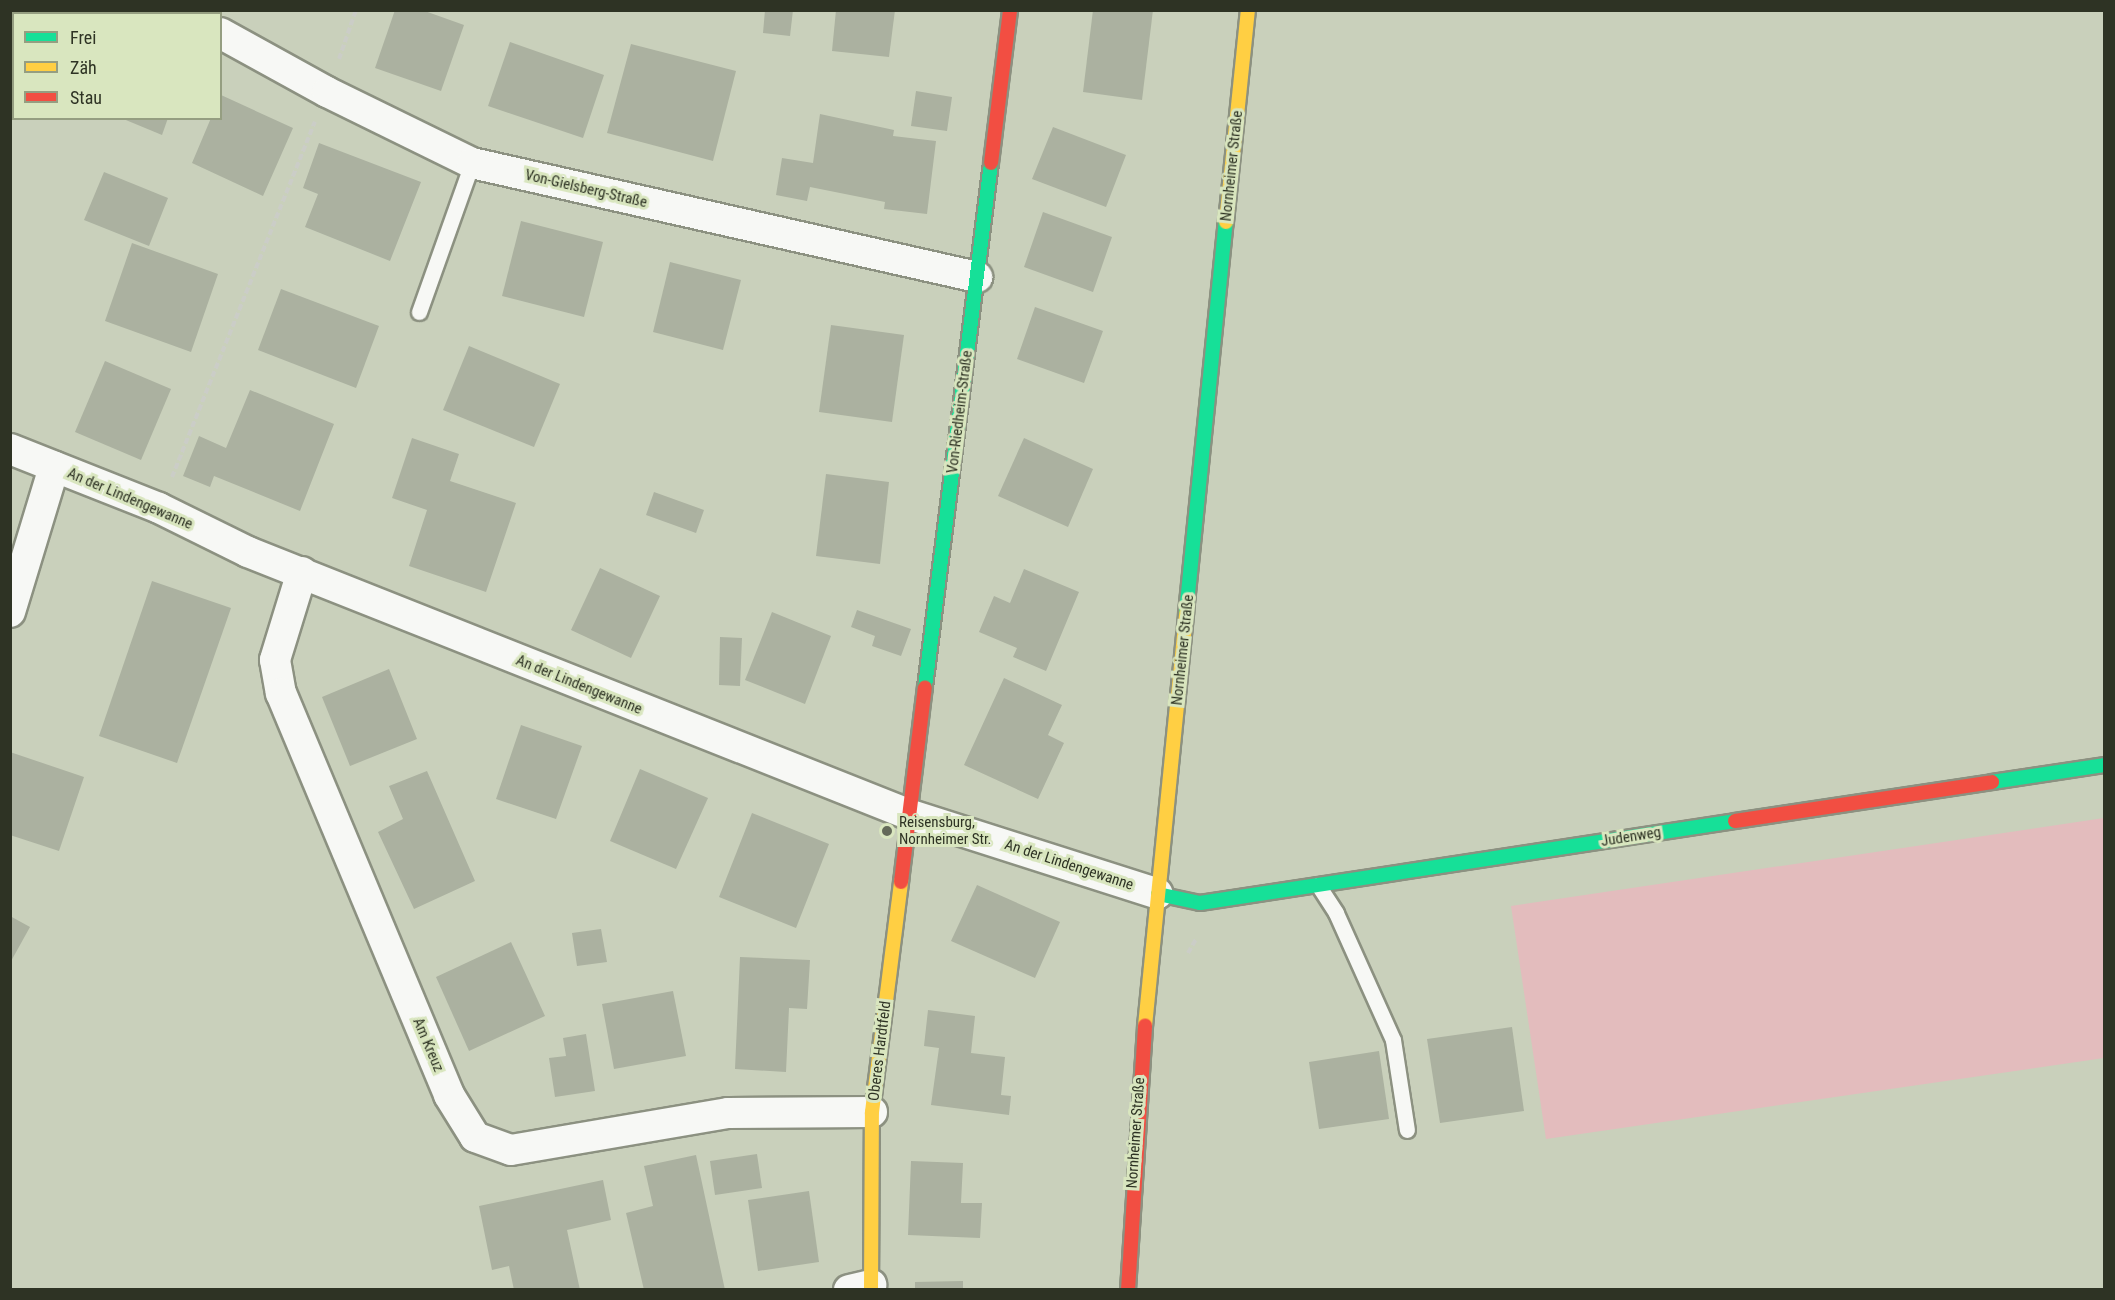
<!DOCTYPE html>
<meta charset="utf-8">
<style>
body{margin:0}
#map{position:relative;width:2115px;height:1300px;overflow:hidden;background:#c9d0bb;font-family:"Roboto Condensed",sans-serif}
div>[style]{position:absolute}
.green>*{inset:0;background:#e3bcbd}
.building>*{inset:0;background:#abb1a0}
.path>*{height:4px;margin-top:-2px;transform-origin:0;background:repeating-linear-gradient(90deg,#cbcdc7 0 6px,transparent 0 9px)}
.roads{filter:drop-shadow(2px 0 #8c9181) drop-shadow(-2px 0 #8c9181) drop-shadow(0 2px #8c9181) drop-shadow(0 -2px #8c9181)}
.lane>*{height:15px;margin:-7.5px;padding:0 7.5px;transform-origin:7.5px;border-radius:7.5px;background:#f7f8f5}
.street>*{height:30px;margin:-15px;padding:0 15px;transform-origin:15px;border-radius:15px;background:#f7f8f5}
.fast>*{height:14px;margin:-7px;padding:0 7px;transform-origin:7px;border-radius:7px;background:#16e098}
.slow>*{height:14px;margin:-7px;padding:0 7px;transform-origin:7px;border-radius:7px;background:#ffcf43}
.jam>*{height:14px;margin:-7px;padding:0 7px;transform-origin:7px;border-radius:7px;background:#f24e42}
.dots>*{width:16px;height:16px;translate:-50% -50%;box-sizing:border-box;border:3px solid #d9e6bf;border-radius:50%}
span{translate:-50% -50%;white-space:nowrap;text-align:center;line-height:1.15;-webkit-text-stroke:6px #d9e6bf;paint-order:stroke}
.street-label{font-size:15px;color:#2e3324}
.poi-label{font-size:15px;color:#2e3324}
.left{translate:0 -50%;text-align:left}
.frame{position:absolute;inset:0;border:12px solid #2e3324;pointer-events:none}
.legend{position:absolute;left:12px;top:12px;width:210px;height:108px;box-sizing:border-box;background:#d9e6bf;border:2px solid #959e81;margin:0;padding:8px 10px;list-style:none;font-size:18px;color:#2e3324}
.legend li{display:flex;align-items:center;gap:12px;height:30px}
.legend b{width:30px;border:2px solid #959e81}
</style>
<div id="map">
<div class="green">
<i style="clip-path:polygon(2104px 818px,2104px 1058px,1546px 1139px,1511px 906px)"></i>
</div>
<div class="building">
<i style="clip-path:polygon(10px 10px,83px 14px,14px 14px,10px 83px)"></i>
<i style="clip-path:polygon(395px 10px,422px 10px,464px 25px,441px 91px,375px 68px)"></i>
<i style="clip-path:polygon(765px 10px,793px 10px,790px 36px,763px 33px)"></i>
<i style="clip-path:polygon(836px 10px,895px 10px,889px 57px,832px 51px)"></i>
<i style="clip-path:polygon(1093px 10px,1153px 10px,1142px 100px,1083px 92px)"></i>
<i style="clip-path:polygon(510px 42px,604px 75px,583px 138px,488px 106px)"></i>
<i style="clip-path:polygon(631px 44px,736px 71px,713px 161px,607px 133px)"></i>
<i style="clip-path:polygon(916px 91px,952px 97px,947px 131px,911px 126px)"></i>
<i style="clip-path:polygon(221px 95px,293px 128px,263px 196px,192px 163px,211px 118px,220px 118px)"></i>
<i style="clip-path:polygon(820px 114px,894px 130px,893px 136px,936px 141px,927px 214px,884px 209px,885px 202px,810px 187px,807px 201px,776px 195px,782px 158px,813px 163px)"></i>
<i style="clip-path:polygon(121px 118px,168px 118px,162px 135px)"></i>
<i style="clip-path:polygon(1053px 127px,1126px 155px,1106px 207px,1032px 179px)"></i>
<i style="clip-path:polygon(319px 143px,421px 182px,390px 261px,305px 227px,318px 194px,303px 188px)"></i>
<i style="clip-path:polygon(104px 172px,168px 198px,149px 246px,84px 220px)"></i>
<i style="clip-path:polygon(1043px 212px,1112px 237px,1093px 292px,1024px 267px)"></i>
<i style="clip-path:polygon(521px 221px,603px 242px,584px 317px,502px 296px)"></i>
<i style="clip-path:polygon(132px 243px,218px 274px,191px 352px,105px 321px)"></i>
<i style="clip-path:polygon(670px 262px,741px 280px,723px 350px,653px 332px)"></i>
<i style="clip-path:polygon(281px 289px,379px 326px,356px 388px,258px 350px)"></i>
<i style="clip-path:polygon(1035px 307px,1103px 331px,1084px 383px,1017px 359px)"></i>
<i style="clip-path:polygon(831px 325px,904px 335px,892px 422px,819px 412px)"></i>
<i style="clip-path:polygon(469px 346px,560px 384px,534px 447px,443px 410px)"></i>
<i style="clip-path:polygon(105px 361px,171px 389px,141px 460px,75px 432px)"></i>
<i style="clip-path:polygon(250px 390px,334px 424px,300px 511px,214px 476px,210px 487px,183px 476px,199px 436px,226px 448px)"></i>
<i style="clip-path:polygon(412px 438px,459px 454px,450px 481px,516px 503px,486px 592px,409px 566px,427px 510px,392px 498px)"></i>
<i style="clip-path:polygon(1024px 438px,1093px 469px,1068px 527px,998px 496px)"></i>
<i style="clip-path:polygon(826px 474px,889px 482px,880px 564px,816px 556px)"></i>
<i style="clip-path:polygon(654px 492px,704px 510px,696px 533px,646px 515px)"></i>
<i style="clip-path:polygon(600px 568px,660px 596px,631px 658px,571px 630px)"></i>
<i style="clip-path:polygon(1024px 569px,1079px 592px,1046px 671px,1013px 657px,1017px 648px,979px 632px,994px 596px,1010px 603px)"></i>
<i style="clip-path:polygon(152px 581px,231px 608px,177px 763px,99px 736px)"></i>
<i style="clip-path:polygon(857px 610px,911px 629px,901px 656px,872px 646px,875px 636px,851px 627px)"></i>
<i style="clip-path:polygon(772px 612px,831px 636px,805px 704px,745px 680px)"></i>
<i style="clip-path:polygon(720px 637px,742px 638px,740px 686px,719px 685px)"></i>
<i style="clip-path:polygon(389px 669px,417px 739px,350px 766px,322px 697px)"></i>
<i style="clip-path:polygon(1004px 678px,1062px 705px,1048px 735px,1064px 743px,1038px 799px,964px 765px)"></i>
<i style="clip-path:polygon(521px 725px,582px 746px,556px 819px,496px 799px)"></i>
<i style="clip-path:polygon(10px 752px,84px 777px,59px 851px,10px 835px)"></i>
<i style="clip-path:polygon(640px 769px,708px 798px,676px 869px,610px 841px)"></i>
<i style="clip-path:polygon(427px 771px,475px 881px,414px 909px,378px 832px,403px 819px,389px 786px)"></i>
<i style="clip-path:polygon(752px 813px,829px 844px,796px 928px,719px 897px)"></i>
<i style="clip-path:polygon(977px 885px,1060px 922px,1035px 978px,951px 941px)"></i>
<i style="clip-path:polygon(10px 916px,30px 927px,10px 963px)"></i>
<i style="clip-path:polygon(601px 929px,607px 962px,577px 966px,572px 933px)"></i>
<i style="clip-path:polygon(511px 942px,545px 1016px,469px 1051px,436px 977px)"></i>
<i style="clip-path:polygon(740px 957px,810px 960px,807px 1009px,789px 1008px,786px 1072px,735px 1069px)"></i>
<i style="clip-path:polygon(673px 991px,686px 1056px,614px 1069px,602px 1004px)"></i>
<i style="clip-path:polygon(928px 1010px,975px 1016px,971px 1053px,1005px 1057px,1001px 1095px,1011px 1096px,1009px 1115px,931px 1105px,939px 1048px,924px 1046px)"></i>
<i style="clip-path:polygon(1512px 1027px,1524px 1111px,1440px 1123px,1427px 1039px)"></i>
<i style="clip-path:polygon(586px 1034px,595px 1091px,555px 1097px,549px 1058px,566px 1056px,563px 1038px)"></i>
<i style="clip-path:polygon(1379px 1051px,1389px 1119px,1319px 1129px,1309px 1062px)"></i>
<i style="clip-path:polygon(757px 1154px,762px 1188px,715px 1195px,710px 1161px)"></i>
<i style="clip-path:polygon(696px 1155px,725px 1290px,644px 1290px,626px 1213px,653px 1206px,644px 1166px)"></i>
<i style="clip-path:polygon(911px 1161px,963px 1163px,961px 1203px,982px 1203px,980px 1238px,908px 1235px)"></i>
<i style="clip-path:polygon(603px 1180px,611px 1220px,567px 1230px,580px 1290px,514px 1290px,509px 1266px,492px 1270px,479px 1206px)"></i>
<i style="clip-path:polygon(809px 1191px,819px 1262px,758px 1271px,748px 1200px)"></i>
<i style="clip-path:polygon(963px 1281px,963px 1290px,915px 1290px,915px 1282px)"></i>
</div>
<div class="path">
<i style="left:339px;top:59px;width:52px;rotate:-70.9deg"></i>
<i style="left:172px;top:477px;width:383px;rotate:-68.1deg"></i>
<i style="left:1188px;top:953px;width:16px;rotate:-60deg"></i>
</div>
<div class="roads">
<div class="lane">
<i style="left:419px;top:312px;width:158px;rotate:-70.4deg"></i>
<i style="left:1318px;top:885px;width:33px;rotate:57deg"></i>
<i style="left:1336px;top:913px;width:139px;rotate:65.8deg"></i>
<i style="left:1393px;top:1040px;width:91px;rotate:81.2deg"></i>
</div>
<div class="street">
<i style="left:180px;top:10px;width:6px;rotate:39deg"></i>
<i style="left:220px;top:33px;width:122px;rotate:28.9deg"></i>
<i style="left:327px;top:92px;width:161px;rotate:26.1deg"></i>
<i style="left:472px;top:163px;width:518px;rotate:12.72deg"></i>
<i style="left:10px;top:449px;width:160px;rotate:21.6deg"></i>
<i style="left:159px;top:508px;width:99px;rotate:26.3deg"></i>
<i style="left:248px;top:552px;width:710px;rotate:21.65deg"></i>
<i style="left:908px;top:814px;width:262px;rotate:17.7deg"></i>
<i style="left:302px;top:572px;width:92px;rotate:107.1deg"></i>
<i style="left:275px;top:660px;width:34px;rotate:80deg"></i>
<i style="left:281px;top:693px;width:436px;rotate:67.3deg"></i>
<i style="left:449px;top:1095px;width:49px;rotate:58.2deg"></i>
<i style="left:475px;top:1137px;width:38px;rotate:20deg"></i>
<i style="left:511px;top:1150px;width:220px;rotate:-9.7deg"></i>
<i style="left:728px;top:1113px;width:144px;rotate:-0.4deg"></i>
<i style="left:10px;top:612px;width:152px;rotate:-73.1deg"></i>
<i style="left:849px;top:1290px;width:23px;rotate:-13deg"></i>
</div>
<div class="fast">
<i style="left:1186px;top:613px;width:393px;rotate:-84.2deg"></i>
<i style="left:925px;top:687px;width:528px;rotate:-82.82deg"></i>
<i style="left:1992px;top:782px;width:113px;rotate:-8.6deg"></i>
<i style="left:1158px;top:894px;width:43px;rotate:12.1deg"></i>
<i style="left:1200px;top:903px;width:541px;rotate:-8.71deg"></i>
</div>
<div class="slow">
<i style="left:1226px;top:222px;width:213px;rotate:-84.1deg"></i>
<i style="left:1145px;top:1026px;width:415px;rotate:-84.3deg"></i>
<i style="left:871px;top:1290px;width:178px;rotate:-89.7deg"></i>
<i style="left:872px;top:1112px;width:232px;rotate:-82.8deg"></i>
</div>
<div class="jam">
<i style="left:991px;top:163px;width:154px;rotate:-82.9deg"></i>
<i style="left:1735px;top:821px;width:260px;rotate:-8.6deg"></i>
<i style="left:901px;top:882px;width:196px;rotate:-83deg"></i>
<i style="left:1128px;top:1290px;width:265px;rotate:-86.3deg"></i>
</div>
</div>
<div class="dots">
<i style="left:887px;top:831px;background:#646a59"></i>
</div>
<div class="street-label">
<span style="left:1232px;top:166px;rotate:-84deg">Nornheimer Straße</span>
<span style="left:586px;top:189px;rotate:13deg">Von-Gielsberg-Straße</span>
<span style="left:960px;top:412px;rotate:-83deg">Von-Riedheim-Straße</span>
<span style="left:130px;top:499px;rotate:23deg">An der Lindengewanne</span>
<span style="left:1183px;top:650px;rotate:-84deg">Nornheimer Straße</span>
<span style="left:579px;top:685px;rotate:22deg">An der Lindengewanne</span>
<span style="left:1631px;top:837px;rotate:-9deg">Judenweg</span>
<span style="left:1069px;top:865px;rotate:18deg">An der Lindengewanne</span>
<span style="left:428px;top:1045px;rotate:67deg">Am Kreuz</span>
<span style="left:880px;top:1051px;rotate:-83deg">Oberes Hardtfeld</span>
<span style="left:1136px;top:1133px;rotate:-86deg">Nornheimer Straße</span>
</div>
<div class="poi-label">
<span class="left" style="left:899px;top:831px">Reisensburg,<br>Nornheimer Str.</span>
</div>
<div class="frame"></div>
<ul class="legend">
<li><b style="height:8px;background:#16e098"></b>Frei</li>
<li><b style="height:8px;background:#ffcf43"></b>Zäh</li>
<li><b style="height:8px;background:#f24e42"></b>Stau</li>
</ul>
</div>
